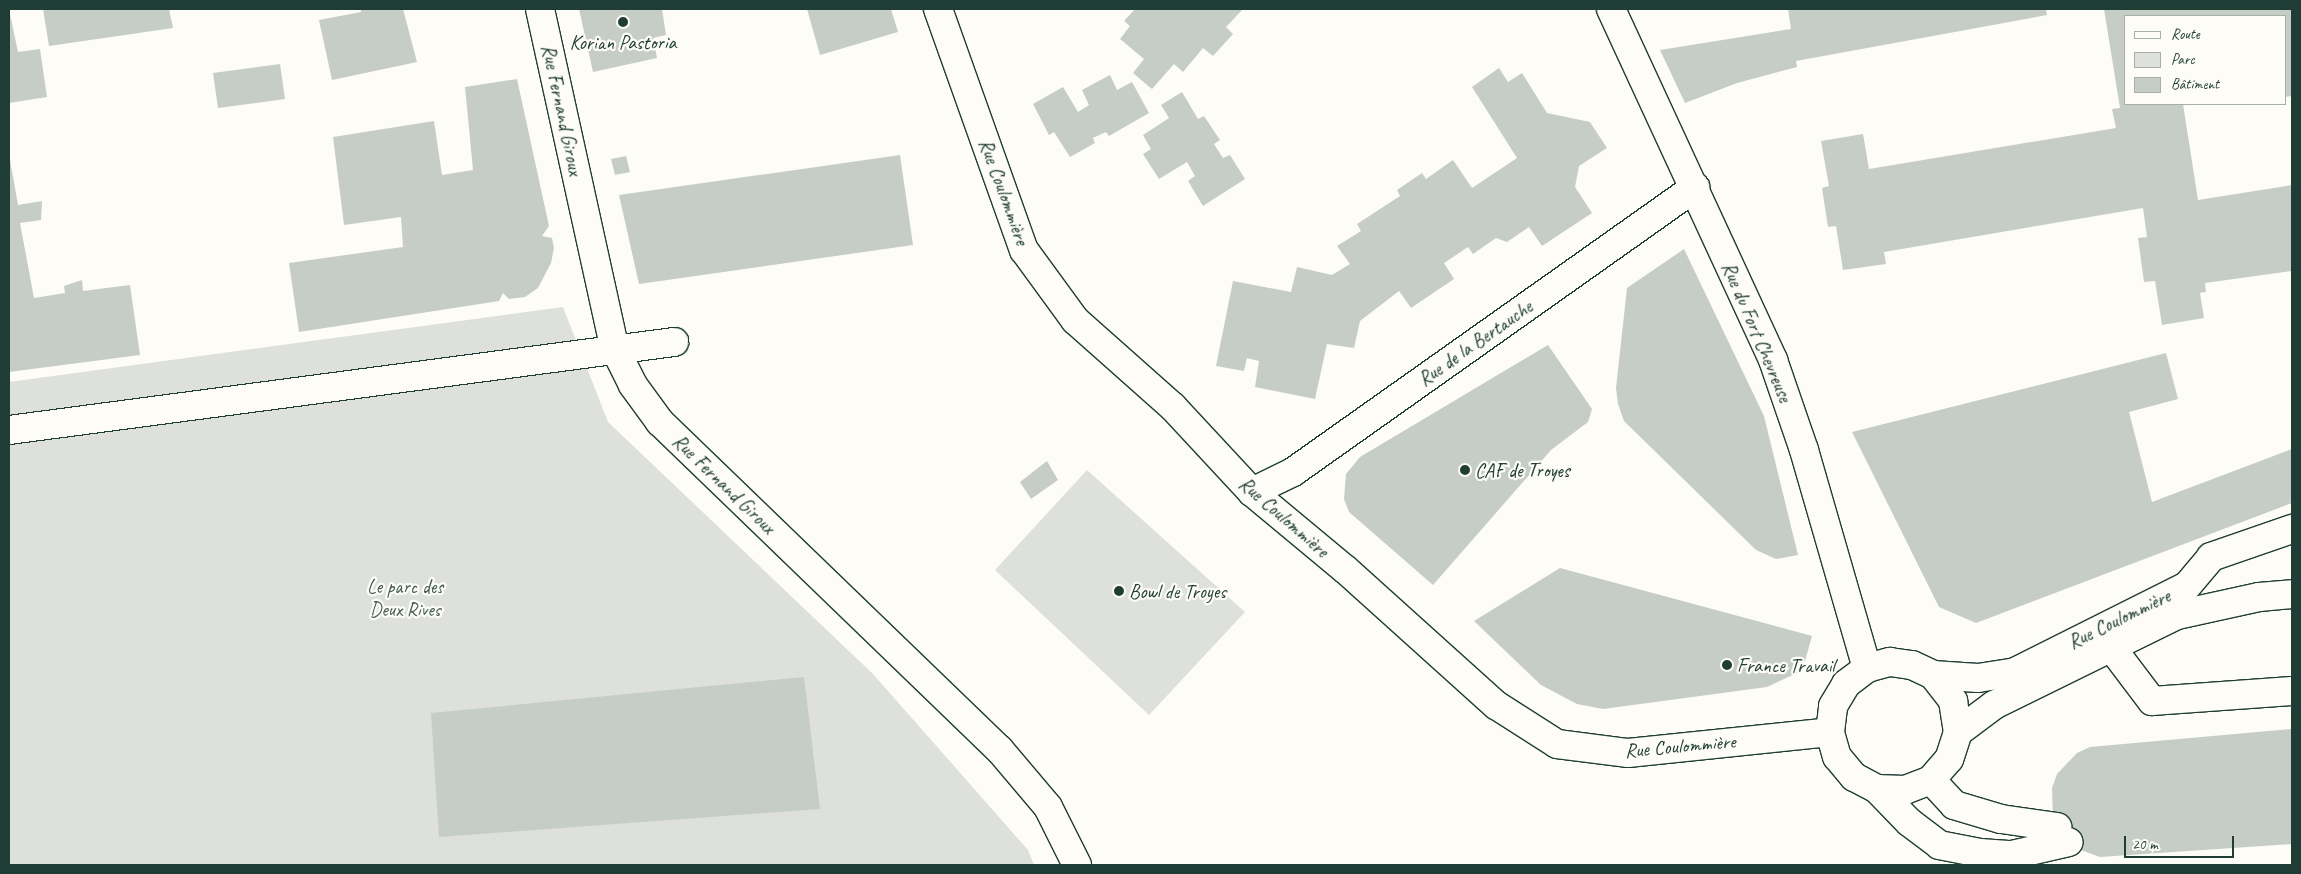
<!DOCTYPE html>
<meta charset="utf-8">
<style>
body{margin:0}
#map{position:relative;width:2301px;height:874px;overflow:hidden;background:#fdfcf7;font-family:Caveat,sans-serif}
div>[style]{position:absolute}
.green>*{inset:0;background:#dde0db}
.building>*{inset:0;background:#c6cdc7}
.roads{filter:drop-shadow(1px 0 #1f3d34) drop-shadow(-1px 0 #1f3d34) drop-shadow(0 1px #1f3d34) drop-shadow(0 -1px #1f3d34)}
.minor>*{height:28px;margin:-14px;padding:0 14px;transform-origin:14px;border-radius:14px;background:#fdfcf7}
.dots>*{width:14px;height:14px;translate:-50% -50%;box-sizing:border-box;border:2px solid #fdfcf7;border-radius:50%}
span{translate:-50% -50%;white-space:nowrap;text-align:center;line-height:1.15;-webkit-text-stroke:4.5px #fdfcf7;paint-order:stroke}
.poi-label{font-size:20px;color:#1f3d34}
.left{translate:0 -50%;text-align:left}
.street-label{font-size:20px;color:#1f3d34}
.park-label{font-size:20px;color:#455e55}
.frame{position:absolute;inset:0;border:10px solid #1f3d34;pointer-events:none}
.legend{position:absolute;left:2124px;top:15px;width:162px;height:90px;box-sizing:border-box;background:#fdfcf7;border:1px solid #a4b0a9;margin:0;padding:6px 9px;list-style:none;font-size:15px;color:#1f3d34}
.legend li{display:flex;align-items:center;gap:10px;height:25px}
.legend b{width:25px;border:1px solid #a4b0a9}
.scale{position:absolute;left:2124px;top:836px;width:110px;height:22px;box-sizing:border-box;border:2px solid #1f3d34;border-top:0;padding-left:6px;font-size:15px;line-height:18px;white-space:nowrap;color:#1f3d34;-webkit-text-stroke:4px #fdfcf7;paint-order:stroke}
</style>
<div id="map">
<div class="green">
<i style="clip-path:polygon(563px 307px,608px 422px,873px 674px,1028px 850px,1034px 865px,9px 865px,9px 382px)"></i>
<i style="clip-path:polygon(1087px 470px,1245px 612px,1149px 715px,995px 570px)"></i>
</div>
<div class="building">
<i style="clip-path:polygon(9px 9px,18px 52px,40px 49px,47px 97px,9px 103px)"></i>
<i style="clip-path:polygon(43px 9px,169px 9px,173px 28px,49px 46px)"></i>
<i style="clip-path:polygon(361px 9px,403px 9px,417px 62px,332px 80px,319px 20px,361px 12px)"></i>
<i style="clip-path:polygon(579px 9px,662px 9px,666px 35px,653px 38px,657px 58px,593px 72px)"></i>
<i style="clip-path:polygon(807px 9px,891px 9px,898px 32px,820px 55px)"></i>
<i style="clip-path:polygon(1135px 9px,1243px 9px,1226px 27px,1233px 34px,1213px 56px,1203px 48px,1183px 72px,1174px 64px,1152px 89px,1133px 73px,1144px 59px,1120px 39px,1130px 26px,1124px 21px)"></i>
<i style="clip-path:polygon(1788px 9px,2046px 9px,2047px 15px,1796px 61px,1797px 67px,1737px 83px,1685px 103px,1660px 50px,1791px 29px)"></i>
<i style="clip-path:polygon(2104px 9px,2292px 9px,2292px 96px,2285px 97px,2285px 16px,2125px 16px,2125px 104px,2183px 104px,2198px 200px,2292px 185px,2292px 271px,2205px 283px,2206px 292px,2200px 293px,2204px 318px,2162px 325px,2155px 281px,2144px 282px,2138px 238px,2147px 237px,2143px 208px,1884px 252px,1886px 264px,1843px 270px,1836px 226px,1828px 227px,1822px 188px,1829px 186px,1821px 141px,1863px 134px,1869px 169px,2116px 128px,2112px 109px,2120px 108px)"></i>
<i style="clip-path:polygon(280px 64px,285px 99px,218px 108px,213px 73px)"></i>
<i style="clip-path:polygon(1499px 68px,1508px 82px,1522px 73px,1547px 113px,1590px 122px,1607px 148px,1579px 166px,1575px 187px,1592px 213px,1542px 246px,1529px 227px,1507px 242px,1496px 238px,1473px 254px,1468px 247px,1444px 263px,1454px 279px,1411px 308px,1399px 291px,1360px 321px,1354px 348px,1327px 344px,1315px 399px,1255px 387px,1259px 361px,1247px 358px,1244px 371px,1216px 366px,1233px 281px,1291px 292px,1297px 267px,1332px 275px,1350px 264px,1337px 246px,1361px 231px,1357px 224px,1400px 196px,1397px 190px,1422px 173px,1426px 179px,1453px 160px,1472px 188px,1517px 158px,1472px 87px)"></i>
<i style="clip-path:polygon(1110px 75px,1117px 90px,1132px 82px,1149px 113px,1109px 136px,1106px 132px,1093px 138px,1095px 143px,1070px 157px,1054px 132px,1049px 135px,1033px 104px,1063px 87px,1078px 112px,1089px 105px,1082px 90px)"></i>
<i style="clip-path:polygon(517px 79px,549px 226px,542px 236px,552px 238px,554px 248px,551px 263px,538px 288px,525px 297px,509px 299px,503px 293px,499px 301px,299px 332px,289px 263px,403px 247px,401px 217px,344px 225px,333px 137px,434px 121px,442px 175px,473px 170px,465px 87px)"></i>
<i style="clip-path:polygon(1182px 92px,1198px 119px,1204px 116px,1220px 140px,1214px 144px,1223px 158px,1230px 155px,1245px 179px,1203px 206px,1188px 181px,1195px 176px,1187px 162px,1159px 179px,1143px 154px,1151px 149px,1143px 135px,1169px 118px,1161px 105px)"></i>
<i style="clip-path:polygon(9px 154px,18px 205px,42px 201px,41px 220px,20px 223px,34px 298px,65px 293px,64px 286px,82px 280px,83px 291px,130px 285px,140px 355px,9px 372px)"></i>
<i style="clip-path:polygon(900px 155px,913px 245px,639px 284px,619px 195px)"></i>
<i style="clip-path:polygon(626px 156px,630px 172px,615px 175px,611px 159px)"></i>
<i style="clip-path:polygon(1684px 249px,1764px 416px,1798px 555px,1776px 559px,1756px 550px,1624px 421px,1618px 404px,1616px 388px,1627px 288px)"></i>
<i style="clip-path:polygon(1548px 345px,1592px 409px,1588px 422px,1551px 450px,1433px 585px,1349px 512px,1344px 499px,1346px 474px,1360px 457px)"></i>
<i style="clip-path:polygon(2166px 353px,2178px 399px,2129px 412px,2152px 502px,2292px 449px,2292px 503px,1976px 623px,1939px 607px,1852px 432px)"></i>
<i style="clip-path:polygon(1047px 461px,1058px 480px,1031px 499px,1020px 482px)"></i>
<i style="clip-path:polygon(1560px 568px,1812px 636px,1805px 661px,1797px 673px,1767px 687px,1603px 709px,1577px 704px,1541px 685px,1474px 621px)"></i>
<i style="clip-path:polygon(804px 677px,820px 809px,439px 837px,431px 713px)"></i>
<i style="clip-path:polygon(2292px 729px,2292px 844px,2100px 857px,2078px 849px,2053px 818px,2052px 788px,2057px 774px,2077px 753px,2090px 747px)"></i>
</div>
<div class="roads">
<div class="minor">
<i style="left:540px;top:9px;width:348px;rotate:77.6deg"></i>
<i style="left:615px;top:349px;width:40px;rotate:63.4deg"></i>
<i style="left:633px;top:385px;width:46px;rotate:53.9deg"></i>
<i style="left:660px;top:422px;width:471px;rotate:44deg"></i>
<i style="left:999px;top:749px;width:76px;rotate:49.8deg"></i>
<i style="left:1048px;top:807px;width:65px;rotate:63.4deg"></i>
<i style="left:938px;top:9px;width:256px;rotate:70.4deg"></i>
<i style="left:1024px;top:250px;width:87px;rotate:53.9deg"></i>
<i style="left:1075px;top:320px;width:131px;rotate:41.6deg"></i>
<i style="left:1173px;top:407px;width:116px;rotate:47.1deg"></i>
<i style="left:1252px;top:492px;width:122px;rotate:39.7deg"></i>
<i style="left:1346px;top:570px;width:202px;rotate:42deg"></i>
<i style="left:1496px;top:705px;width:72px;rotate:32.6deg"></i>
<i style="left:1557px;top:744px;width:72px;rotate:7.2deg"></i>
<i style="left:1628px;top:753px;width:203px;rotate:-5.9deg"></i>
<i style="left:1611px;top:9px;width:387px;rotate:65.2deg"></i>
<i style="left:1773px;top:360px;width:95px;rotate:71deg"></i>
<i style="left:1804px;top:450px;width:227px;rotate:73.9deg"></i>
<i style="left:9px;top:430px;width:671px;rotate:-7.54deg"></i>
<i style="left:1252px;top:492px;width:46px;rotate:-26deg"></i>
<i style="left:1293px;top:472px;width:493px;rotate:-35.3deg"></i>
<i style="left:2102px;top:635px;width:83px;rotate:52.9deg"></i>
<i style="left:2152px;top:701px;width:140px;rotate:-4.1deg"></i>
<i style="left:1933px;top:675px;width:33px;rotate:52deg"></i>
<i style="left:1953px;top:701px;width:31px;rotate:81deg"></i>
<i style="left:1958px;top:732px;width:28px;rotate:108deg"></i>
<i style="left:1949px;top:759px;width:28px;rotate:131deg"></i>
<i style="left:1931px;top:780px;width:28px;rotate:159deg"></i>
<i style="left:1905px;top:790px;width:28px;rotate:-178deg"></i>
<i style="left:1877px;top:789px;width:26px;rotate:-152deg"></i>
<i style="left:1854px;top:777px;width:26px;rotate:-130deg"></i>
<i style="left:1837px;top:757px;width:26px;rotate:-106deg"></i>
<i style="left:1830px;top:732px;width:26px;rotate:-83deg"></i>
<i style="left:1833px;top:706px;width:26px;rotate:-59deg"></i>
<i style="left:1846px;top:684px;width:26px;rotate:-37deg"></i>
<i style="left:1867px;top:668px;width:24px;rotate:-15deg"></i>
<i style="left:1890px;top:662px;width:22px;rotate:8deg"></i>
<i style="left:1912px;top:665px;width:23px;rotate:25deg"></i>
<i style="left:1933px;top:675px;width:45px;rotate:3.8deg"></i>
<i style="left:1978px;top:678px;width:37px;rotate:-9deg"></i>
<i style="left:2015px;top:672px;width:192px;rotate:-26.6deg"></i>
<i style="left:2187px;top:586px;width:38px;rotate:-50deg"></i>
<i style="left:2211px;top:557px;width:86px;rotate:-19.1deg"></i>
<i style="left:1958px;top:732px;width:45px;rotate:-36.9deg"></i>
<i style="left:1994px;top:705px;width:204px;rotate:-26.2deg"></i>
<i style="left:2177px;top:615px;width:84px;rotate:-12.4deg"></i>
<i style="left:2259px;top:597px;width:33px;rotate:-5deg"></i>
<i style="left:1931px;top:780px;width:34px;rotate:47deg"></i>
<i style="left:1954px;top:805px;width:49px;rotate:16.6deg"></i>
<i style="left:2001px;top:819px;width:57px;rotate:8.1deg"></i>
<i style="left:1877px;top:789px;width:46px;rotate:45.9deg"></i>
<i style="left:1909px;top:822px;width:38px;rotate:37deg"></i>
<i style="left:1939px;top:845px;width:42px;rotate:11deg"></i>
<i style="left:1980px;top:853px;width:32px;rotate:4deg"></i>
<i style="left:2012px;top:855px;width:58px;rotate:-12.8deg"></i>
</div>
</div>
<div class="dots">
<i style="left:623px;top:22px;background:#1f3d34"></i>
<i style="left:1465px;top:470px;background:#1f3d34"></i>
<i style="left:1119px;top:591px;background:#1f3d34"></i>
<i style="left:1727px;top:665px;background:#1f3d34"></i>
</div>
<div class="poi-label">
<span style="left:623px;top:42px">Korian Pastoria</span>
<span class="left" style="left:1475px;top:470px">CAF de Troyes</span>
<span class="left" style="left:1129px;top:591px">Bowl de Troyes</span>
<span class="left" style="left:1737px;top:665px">France Travail</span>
</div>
<div class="street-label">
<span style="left:562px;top:110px;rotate:78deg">Rue Fernand Giroux</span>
<span style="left:1004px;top:192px;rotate:70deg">Rue Coulommière</span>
<span style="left:1757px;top:332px;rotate:67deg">Rue du Fort Chevreuse</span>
<span style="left:1475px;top:343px;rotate:-35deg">Rue de la Bertauche</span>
<span style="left:724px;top:484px;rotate:44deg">Rue Fernand Giroux</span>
<span style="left:1284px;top:517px;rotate:41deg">Rue Coulommière</span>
<span style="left:2119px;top:619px;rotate:-26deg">Rue Coulommière</span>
<span style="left:1680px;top:746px;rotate:-5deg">Rue Coulommière</span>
</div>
<div class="park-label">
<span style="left:405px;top:598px">Le parc des<br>Deux Rives</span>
</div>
<div class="frame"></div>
<ul class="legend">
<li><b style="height:6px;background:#fdfcf7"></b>Route</li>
<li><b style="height:14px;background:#dde0db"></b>Parc</li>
<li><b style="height:14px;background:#c6cdc7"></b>Bâtiment</li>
</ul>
<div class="scale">20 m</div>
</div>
